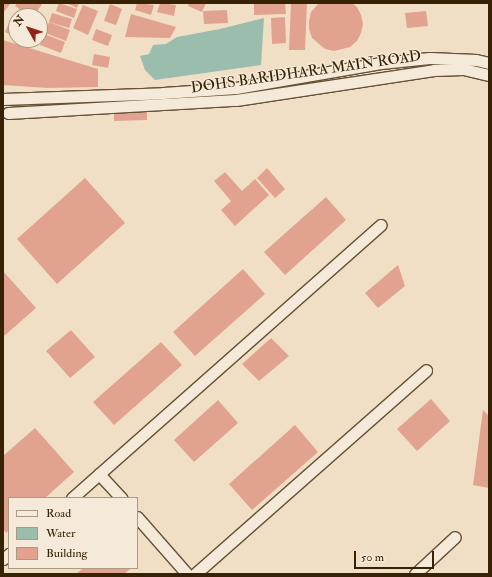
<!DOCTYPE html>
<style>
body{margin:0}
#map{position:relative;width:492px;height:577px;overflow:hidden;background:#f0dfc4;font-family:"IM FELL Double Pica",serif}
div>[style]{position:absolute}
.water>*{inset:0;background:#9bbdae}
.building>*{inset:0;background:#e1a38f}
.roads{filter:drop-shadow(1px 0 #655135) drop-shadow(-1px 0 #655135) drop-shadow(0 1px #655135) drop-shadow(0 -1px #655135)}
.minor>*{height:11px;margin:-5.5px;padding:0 5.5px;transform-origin:5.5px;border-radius:5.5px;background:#f5ead9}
span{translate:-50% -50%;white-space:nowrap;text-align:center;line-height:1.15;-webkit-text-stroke:3px #f5ead9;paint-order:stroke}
.street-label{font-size:15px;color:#372205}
.frame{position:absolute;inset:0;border:4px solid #372205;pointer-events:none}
.legend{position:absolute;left:8px;top:497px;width:130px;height:72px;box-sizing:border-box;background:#f5ead9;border:1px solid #a99a84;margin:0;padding:5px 7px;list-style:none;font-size:12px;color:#372205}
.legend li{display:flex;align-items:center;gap:8px;height:20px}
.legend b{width:20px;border:1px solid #a99a84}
.north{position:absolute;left:8px;top:8px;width:40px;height:40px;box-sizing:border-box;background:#f5ead9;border:1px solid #a99a84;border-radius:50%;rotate:309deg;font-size:11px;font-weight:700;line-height:16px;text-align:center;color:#372205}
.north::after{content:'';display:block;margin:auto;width:14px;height:18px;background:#8f2418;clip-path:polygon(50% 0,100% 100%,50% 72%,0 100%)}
.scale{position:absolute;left:354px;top:551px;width:80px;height:18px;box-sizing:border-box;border:2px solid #372205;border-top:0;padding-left:5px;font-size:12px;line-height:14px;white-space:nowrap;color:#372205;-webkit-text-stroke:3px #f5ead9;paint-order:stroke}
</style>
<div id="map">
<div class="water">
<i style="clip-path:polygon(264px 18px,261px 65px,155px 80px,145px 70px,140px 56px,149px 54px,153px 45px,166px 44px,177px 37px,220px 29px)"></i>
</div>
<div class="building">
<i style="clip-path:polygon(3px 3px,11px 3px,3px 13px)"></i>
<i style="clip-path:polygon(17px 3px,42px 3px,42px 4px,34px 16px,29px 16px,15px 6px)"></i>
<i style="clip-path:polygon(59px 3px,77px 9px,74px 18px,56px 11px)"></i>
<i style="clip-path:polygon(66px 3px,79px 3px,77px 8px)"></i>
<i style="clip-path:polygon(137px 3px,154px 5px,151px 15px,135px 10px)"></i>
<i style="clip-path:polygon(160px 3px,176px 5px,174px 16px,157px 12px)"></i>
<i style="clip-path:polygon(189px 3px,206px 3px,202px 12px,188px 6px)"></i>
<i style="clip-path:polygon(254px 3px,285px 3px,286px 14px,254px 15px)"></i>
<i style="clip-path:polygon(291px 3px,307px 3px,305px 50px,289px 50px)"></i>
<i style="clip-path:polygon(319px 3px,352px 3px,357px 7px,361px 15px,363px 24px,361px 33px,357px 41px,350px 47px,334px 51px,325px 49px,312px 38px,309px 29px,309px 21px,311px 12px)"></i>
<i style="clip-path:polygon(110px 4px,122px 9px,116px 25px,104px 21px)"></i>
<i style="clip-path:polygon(83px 5px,98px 11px,88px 35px,73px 28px)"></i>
<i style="clip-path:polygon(227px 10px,228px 23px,204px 24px,203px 11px)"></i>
<i style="clip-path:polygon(426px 11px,428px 26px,407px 28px,405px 13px)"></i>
<i style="clip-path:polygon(52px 13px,72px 19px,69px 28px,49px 22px)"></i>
<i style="clip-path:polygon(131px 14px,176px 27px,170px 38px,125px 37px)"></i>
<i style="clip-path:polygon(12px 16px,16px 18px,16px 37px,5px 32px)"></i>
<i style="clip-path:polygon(285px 17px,286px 43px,272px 44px,271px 18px)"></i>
<i style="clip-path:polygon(49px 22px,70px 30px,66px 41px,45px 33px)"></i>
<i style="clip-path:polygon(40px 28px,45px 30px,37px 46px,25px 40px,40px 40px)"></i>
<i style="clip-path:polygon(96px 29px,112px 35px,108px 46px,92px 40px)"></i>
<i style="clip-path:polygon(44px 34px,65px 42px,61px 53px,40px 45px)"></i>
<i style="clip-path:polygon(3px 40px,98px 69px,98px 87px,47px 88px,3px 85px)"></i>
<i style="clip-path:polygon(94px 54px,110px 57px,108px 68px,92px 65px)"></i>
<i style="clip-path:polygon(147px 107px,147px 120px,114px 121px,114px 108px)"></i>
<i style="clip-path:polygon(267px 168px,285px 189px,275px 198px,257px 178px)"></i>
<i style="clip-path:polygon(225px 172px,242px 191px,255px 179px,269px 195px,235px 226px,221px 210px,231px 201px,214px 181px)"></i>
<i style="clip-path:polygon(85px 178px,125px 223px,57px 284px,17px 239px)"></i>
<i style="clip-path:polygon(326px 197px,346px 220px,285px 275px,264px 252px)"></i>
<i style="clip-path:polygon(398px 265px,405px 286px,378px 308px,365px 293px)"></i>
<i style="clip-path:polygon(243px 269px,265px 294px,195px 356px,173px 332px)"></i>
<i style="clip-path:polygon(3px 271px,36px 308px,3px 337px)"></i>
<i style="clip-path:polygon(71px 330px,95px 357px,70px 378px,46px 351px)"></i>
<i style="clip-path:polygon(271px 338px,289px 356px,259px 381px,242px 364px)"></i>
<i style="clip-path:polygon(161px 342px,182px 365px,114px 425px,93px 402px)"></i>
<i style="clip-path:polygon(431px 399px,450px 421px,417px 451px,397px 429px)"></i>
<i style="clip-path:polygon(218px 400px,238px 423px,194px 462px,174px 440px)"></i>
<i style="clip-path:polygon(483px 410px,489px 416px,489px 488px,473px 485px)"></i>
<i style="clip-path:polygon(295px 425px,318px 452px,252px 510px,229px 484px)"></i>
<i style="clip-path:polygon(35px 428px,74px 472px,45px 498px,9px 498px,9px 530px,6px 533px,3px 529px,3px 456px)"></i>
<i style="clip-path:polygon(83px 568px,131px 568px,124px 574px,76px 574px)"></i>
</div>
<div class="roads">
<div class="minor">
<i style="left:3px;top:99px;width:160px;rotate:-2.1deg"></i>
<i style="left:163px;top:93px;width:73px;rotate:-3.9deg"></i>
<i style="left:236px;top:88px;width:147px;rotate:-9.8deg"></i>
<i style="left:381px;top:63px;width:49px;rotate:-5.8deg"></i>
<i style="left:430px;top:58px;width:46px;rotate:2.5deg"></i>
<i style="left:476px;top:60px;width:13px;rotate:13deg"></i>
<i style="left:8px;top:113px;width:228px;rotate:-3.3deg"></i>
<i style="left:236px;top:100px;width:200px;rotate:-8.6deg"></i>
<i style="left:434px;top:70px;width:29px;rotate:-2deg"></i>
<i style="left:463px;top:69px;width:27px;rotate:13deg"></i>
<i style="left:99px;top:474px;width:33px;rotate:47deg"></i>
<i style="left:72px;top:498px;width:412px;rotate:-41.5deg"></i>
<i style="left:137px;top:517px;width:76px;rotate:48.7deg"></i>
<i style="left:3px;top:559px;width:8px;rotate:-40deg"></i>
<i style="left:195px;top:574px;width:308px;rotate:-41.4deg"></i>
<i style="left:415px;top:574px;width:54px;rotate:-42.8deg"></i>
</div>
</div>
<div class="street-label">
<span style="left:306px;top:72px;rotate:-8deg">DOHS BARIDHARA MAIN ROAD</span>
</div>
<div class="frame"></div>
<ul class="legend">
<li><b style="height:5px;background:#f5ead9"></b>Road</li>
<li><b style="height:11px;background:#9bbdae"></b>Water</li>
<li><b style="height:11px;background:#e1a38f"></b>Building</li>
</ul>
<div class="north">N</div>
<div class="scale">50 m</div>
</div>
